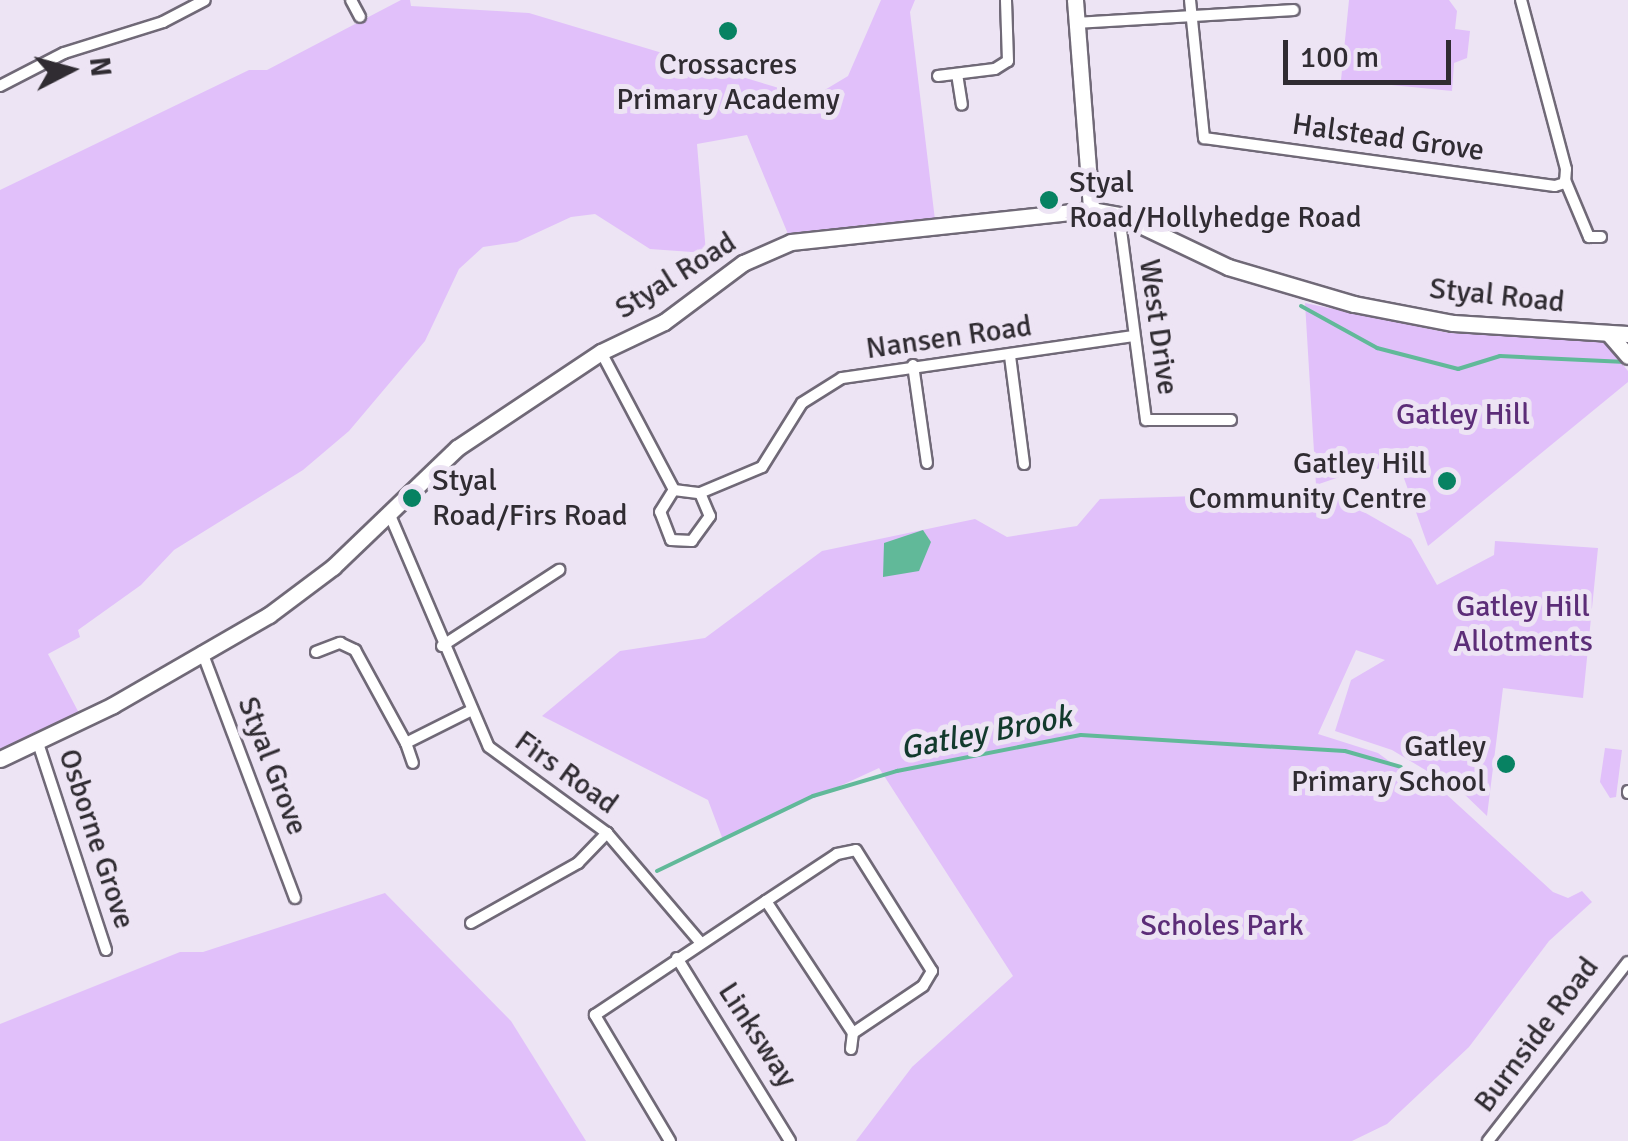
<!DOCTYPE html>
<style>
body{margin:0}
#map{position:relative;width:1628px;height:1141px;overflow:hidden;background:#ede4f4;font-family:Signika,sans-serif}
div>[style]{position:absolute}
.green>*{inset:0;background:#e1c0fa}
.water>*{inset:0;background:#61b999}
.stream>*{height:4px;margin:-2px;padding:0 2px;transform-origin:2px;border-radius:2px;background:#61b999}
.roads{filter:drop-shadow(2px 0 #706977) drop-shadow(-2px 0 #706977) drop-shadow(0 2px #706977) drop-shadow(0 -2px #706977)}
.street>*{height:10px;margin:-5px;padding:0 5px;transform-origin:5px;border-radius:5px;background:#fff}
.secondary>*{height:15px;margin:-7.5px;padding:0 7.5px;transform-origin:7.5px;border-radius:7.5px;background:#fff}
.dots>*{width:28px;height:28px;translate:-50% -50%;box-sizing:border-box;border:5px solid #ede4f4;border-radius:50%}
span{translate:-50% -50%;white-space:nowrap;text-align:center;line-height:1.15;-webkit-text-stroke:10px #ede4f4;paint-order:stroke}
.poi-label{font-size:30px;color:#302c32}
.left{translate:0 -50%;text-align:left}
.right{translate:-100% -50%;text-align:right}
.street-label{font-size:30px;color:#302c32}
.park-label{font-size:30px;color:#5c2d78}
.water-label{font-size:32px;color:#123a2c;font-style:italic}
.north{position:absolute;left:20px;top:20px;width:100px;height:100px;-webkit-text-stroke:8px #ede4f4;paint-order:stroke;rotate:84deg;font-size:28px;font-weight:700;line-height:40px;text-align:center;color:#302c32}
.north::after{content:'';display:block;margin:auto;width:35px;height:45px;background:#302c32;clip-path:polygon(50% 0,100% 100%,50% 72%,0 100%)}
.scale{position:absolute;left:1283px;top:40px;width:168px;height:45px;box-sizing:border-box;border:5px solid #302c32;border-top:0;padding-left:12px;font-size:30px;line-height:35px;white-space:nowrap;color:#302c32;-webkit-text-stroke:8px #ede4f4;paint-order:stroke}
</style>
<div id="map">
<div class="green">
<i style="clip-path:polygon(401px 0,410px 0,411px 6px,529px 13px,799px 94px,823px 91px,848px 76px,881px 0,915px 0,910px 12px,935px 220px,788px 234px,747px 135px,697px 144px,706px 253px,650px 249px,595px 214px,571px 217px,517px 242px,483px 247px,459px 269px,425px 341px,349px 431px,303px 470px,174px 550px,141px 585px,78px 630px,80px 637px,48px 654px,80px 715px,0 752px,0 190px,249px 70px,267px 70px)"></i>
<i style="clip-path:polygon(1349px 0,1449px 0,1457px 11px,1455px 29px,1470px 31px,1467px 58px,1454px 63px,1452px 91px,1341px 80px)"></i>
<i style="clip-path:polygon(1305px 303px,1449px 333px,1603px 341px,1628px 371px,1628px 382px,1428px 546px,1400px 467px,1360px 470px,1316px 485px)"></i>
<i style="clip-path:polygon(1329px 492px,1411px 539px,1437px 585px,1494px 555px,1495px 541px,1598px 548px,1583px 698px,1503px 688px,1487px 816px,1462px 792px,1392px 750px,1335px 731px,1351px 680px,1385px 660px,1356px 650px,1318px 734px,1378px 753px,1408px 775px,1434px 783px,1553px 892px,1568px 898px,1582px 891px,1592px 902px,1549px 941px,1469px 1047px,1387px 1124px,1352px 1141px,856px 1141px,912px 1067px,1013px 976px,879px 768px,723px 840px,708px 800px,542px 716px,620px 651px,705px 638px,822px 551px,975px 519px,1007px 537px,1077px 526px,1100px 499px)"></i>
<i style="clip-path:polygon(1605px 748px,1622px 750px,1616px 797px,1610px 798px,1600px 782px)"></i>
<i style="clip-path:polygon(385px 893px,511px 1021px,586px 1141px,0 1141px,0 1024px,180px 952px,203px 952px)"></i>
</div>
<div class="water">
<i style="clip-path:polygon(923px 530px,931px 542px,919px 571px,883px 577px,884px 543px)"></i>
</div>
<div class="stream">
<i style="left:1301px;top:306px;width:87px;rotate:28.9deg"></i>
<i style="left:1377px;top:348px;width:84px;rotate:14.5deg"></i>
<i style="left:1458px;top:369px;width:44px;rotate:-17.2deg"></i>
<i style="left:1500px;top:356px;width:126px;rotate:2.7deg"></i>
<i style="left:657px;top:871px;width:173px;rotate:-25.7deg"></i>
<i style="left:813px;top:796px;width:88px;rotate:-16.6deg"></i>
<i style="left:897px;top:771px;width:187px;rotate:-11.1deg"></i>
<i style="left:1081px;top:735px;width:264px;rotate:3.5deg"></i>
<i style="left:1345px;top:751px;width:58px;rotate:15.9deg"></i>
</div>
<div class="roads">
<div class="street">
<i style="left:351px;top:0;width:19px;rotate:62deg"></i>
<i style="left:1190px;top:0;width:139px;rotate:84.2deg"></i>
<i style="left:1204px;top:138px;width:354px;rotate:7.8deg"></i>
<i style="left:1555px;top:186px;width:10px;rotate:-17deg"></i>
<i style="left:1565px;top:183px;width:14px;rotate:-86deg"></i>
<i style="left:1566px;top:169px;width:175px;rotate:-104.9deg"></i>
<i style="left:1076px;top:23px;width:218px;rotate:-3.4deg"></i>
<i style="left:957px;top:74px;width:31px;rotate:81deg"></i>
<i style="left:938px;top:76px;width:57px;rotate:-7deg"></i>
<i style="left:995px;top:69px;width:15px;rotate:-32deg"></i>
<i style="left:1008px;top:61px;width:61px;rotate:-91.9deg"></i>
<i style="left:0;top:86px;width:72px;rotate:-27.3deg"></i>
<i style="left:64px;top:53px;width:104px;rotate:-17.4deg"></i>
<i style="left:163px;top:22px;width:47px;rotate:-27.6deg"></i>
<i style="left:1565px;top:180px;width:62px;rotate:67.2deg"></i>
<i style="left:1589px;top:237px;width:12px"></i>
<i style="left:1119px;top:215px;width:207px;rotate:82.5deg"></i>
<i style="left:1146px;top:420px;width:85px"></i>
<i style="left:601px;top:352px;width:156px;rotate:62.1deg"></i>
<i style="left:1010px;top:356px;width:109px;rotate:82.6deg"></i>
<i style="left:913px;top:365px;width:99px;rotate:81.9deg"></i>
<i style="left:674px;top:490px;width:26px;rotate:7deg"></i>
<i style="left:700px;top:493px;width:25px;rotate:67deg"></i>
<i style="left:710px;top:516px;width:31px;rotate:126deg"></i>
<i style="left:692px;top:541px;width:21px;rotate:-177deg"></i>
<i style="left:671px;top:540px;width:30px;rotate:-111deg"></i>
<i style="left:660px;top:512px;width:26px;rotate:-58deg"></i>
<i style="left:700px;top:493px;width:67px;rotate:-22.8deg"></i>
<i style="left:762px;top:467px;width:75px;rotate:-58deg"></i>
<i style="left:802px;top:403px;width:47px;rotate:-32deg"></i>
<i style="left:842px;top:378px;width:293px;rotate:-8.2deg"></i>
<i style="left:389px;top:513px;width:254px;rotate:66.9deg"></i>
<i style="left:489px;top:747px;width:146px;rotate:36.1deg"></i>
<i style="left:607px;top:833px;width:143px;rotate:49.5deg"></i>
<i style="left:442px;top:646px;width:140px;rotate:-33deg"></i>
<i style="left:202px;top:652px;width:263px;rotate:69.3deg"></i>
<i style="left:316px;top:652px;width:26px;rotate:-21deg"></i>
<i style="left:340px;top:643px;width:17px;rotate:25deg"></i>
<i style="left:355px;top:650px;width:106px;rotate:61.3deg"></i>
<i style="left:406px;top:743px;width:72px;rotate:-26.6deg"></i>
<i style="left:38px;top:743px;width:218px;rotate:71.8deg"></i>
<i style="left:406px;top:743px;width:21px;rotate:71deg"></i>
<i style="left:1628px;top:791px;width:2px;rotate:90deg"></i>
<i style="left:856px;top:850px;width:143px;rotate:57.9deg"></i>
<i style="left:932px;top:971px;width:17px;rotate:121deg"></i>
<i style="left:923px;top:986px;width:84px;rotate:146.1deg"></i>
<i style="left:853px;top:1033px;width:158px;rotate:-123.4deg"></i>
<i style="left:766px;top:901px;width:85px;rotate:-33.5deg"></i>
<i style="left:837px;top:854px;width:19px;rotate:-12deg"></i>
<i style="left:471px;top:923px;width:123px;rotate:-29.3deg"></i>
<i style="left:578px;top:863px;width:42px;rotate:-46deg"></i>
<i style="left:677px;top:958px;width:215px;rotate:58.3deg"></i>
<i style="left:851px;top:1049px;width:16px;rotate:-83deg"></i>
<i style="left:670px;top:1141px;width:147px;rotate:-120.8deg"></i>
<i style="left:595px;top:1015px;width:206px;rotate:-33.7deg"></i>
<i style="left:1488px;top:1141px;width:227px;rotate:-52deg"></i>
</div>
<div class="secondary">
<i style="left:1075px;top:0;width:211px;rotate:85.6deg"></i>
<i style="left:1609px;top:334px;width:29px;rotate:49deg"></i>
<i style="left:0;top:759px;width:125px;rotate:-25.5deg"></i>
<i style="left:113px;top:705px;width:180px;rotate:-30deg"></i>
<i style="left:269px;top:615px;width:80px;rotate:-36.9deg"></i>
<i style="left:333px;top:567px;width:172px;rotate:-43.8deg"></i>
<i style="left:457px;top:448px;width:173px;rotate:-33.7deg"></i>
<i style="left:601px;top:352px;width:70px;rotate:-25.5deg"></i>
<i style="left:664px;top:322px;width:99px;rotate:-36.8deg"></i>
<i style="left:743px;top:263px;width:52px;rotate:-23.6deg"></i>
<i style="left:791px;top:242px;width:302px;rotate:-6.1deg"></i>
<i style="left:1091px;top:210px;width:28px;rotate:10deg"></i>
<i style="left:1119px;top:215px;width:121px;rotate:25.5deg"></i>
<i style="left:1228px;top:267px;width:131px;rotate:16.4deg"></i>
<i style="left:1354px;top:304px;width:101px;rotate:10.9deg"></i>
<i style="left:1453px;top:323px;width:175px;rotate:3.6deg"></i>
</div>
</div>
<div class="dots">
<i style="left:728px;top:31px;background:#078262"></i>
<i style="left:1049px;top:200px;background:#078262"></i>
<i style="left:1447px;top:481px;background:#078262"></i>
<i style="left:412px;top:498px;background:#078262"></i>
<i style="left:1506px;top:764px;background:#078262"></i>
</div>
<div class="poi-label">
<span style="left:728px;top:82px">Crossacres<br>Primary Academy</span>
<span class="left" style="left:1069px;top:200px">Styal<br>Road/Hollyhedge Road</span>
<span class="right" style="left:1427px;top:481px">Gatley Hill<br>Community Centre</span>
<span class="left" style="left:432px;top:498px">Styal<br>Road/Firs Road</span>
<span class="right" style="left:1486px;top:764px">Gatley<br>Primary School</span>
</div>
<div class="street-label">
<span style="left:1388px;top:138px;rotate:8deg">Halstead Grove</span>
<span style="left:676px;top:276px;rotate:-32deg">Styal Road</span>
<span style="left:1497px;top:296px;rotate:6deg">Styal Road</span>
<span style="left:1158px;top:327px;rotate:82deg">West Drive</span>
<span style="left:949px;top:338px;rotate:-8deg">Nansen Road</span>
<span style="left:272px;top:766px;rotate:69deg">Styal Grove</span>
<span style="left:566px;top:773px;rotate:36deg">Firs Road</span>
<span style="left:96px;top:839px;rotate:72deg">Osborne Grove</span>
<span style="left:757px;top:1035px;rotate:57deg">Linksway</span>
<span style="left:1537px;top:1035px;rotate:-53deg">Burnside Road</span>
</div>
<div class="park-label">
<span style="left:1463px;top:415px">Gatley Hill</span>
<span style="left:1523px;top:624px">Gatley Hill<br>Allotments</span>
<span style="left:1222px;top:926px">Scholes Park</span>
</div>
<div class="water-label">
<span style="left:986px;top:733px;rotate:-11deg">Gatley Brook</span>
</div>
<div class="north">N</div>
<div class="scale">100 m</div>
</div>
